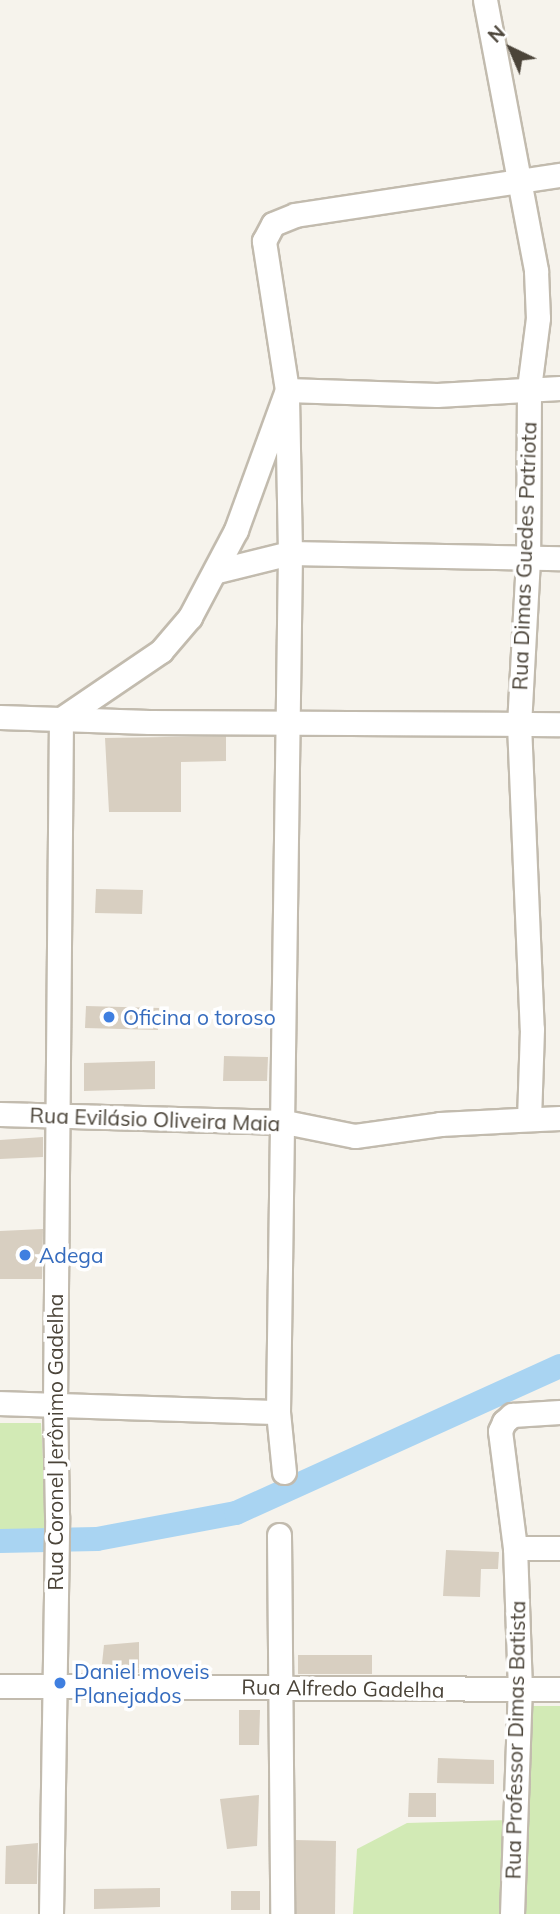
<!DOCTYPE html>
<meta charset="utf-8">
<style>
body{margin:0}
#map{position:relative;width:560px;height:1914px;overflow:hidden;background:#f6f3ec;font-family:Mulish,sans-serif}
div>[style]{position:absolute}
.green>*{inset:0;background:#d2eab5}
.canal>*{height:24px;margin:-12px;padding:0 12px;transform-origin:12px;border-radius:12px;background:#a9d4f2}
.building>*{inset:0;background:#d8cfc1}
.roads{filter:drop-shadow(2px 0 #c2bbae) drop-shadow(-2px 0 #c2bbae) drop-shadow(0 2px #c2bbae) drop-shadow(0 -2px #c2bbae)}
.street>*{height:23px;margin:-11.5px;padding:0 11.5px;transform-origin:11.5px;border-radius:11.5px;background:#fff}
.dots>*{width:19px;height:19px;translate:-50% -50%;box-sizing:border-box;border:4px solid #fff;border-radius:50%}
span{translate:-50% -50%;white-space:nowrap;text-align:center;line-height:1.15;-webkit-text-stroke:7px #fff;paint-order:stroke}
.street-label{font-size:21px;color:#4b4439}
.shop-label{font-size:21px;color:#366cbe}
.left{translate:0 -50%;text-align:left}
.north{position:absolute;left:476px;top:14px;width:70px;height:70px;-webkit-text-stroke:5px #fff;paint-order:stroke;rotate:316deg;font-size:19px;font-weight:700;line-height:28px;text-align:center;color:#4b4439}
.north::after{content:'';display:block;margin:auto;width:24px;height:32px;background:#4b4439;clip-path:polygon(50% 0,100% 100%,50% 72%,0 100%)}
</style>
<div id="map">
<div class="green">
<i style="clip-path:polygon(0 1423px,41px 1423px,47px 1534px,0 1532px)"></i>
<i style="clip-path:polygon(516px 1706px,560px 1706px,560px 1914px,353px 1914px,357px 1849px,407px 1823px,509px 1820px)"></i>
</div>
<div class="canal">
<i style="left:0;top:1541px;width:97px;rotate:-1.2deg"></i>
<i style="left:97px;top:1539px;width:141px;rotate:-10.6deg"></i>
<i style="left:236px;top:1513px;width:356px;rotate:-24.4deg"></i>
</div>
<div class="building">
<i style="clip-path:polygon(226px 736px,226px 761px,181px 762px,181px 812px,109px 812px,105px 738px)"></i>
<i style="clip-path:polygon(96px 889px,143px 890px,142px 914px,95px 913px)"></i>
<i style="clip-path:polygon(86px 1006px,159px 1008px,158px 1030px,85px 1028px)"></i>
<i style="clip-path:polygon(224px 1056px,268px 1057px,267px 1081px,223px 1081px)"></i>
<i style="clip-path:polygon(155px 1061px,155px 1089px,84px 1091px,84px 1063px)"></i>
<i style="clip-path:polygon(43px 1137px,43px 1157px,0 1159px,0 1140px)"></i>
<i style="clip-path:polygon(43px 1229px,42px 1279px,0 1279px,0 1231px)"></i>
<i style="clip-path:polygon(446px 1550px,499px 1552px,498px 1569px,481px 1569px,480px 1597px,443px 1596px)"></i>
<i style="clip-path:polygon(139px 1642px,139px 1673px,101px 1673px,104px 1645px)"></i>
<i style="clip-path:polygon(298px 1655px,372px 1655px,372px 1674px,298px 1674px)"></i>
<i style="clip-path:polygon(239px 1710px,260px 1710px,259px 1745px,239px 1745px)"></i>
<i style="clip-path:polygon(438px 1758px,494px 1760px,494px 1784px,437px 1783px)"></i>
<i style="clip-path:polygon(409px 1793px,436px 1793px,436px 1817px,408px 1817px)"></i>
<i style="clip-path:polygon(259px 1795px,257px 1846px,227px 1849px,220px 1799px)"></i>
<i style="clip-path:polygon(295px 1840px,336px 1841px,335px 1914px,296px 1914px)"></i>
<i style="clip-path:polygon(38px 1843px,37px 1884px,5px 1884px,6px 1846px)"></i>
<i style="clip-path:polygon(160px 1888px,160px 1907px,94px 1909px,94px 1889px)"></i>
<i style="clip-path:polygon(231px 1891px,260px 1891px,260px 1910px,231px 1910px)"></i>
</div>
<div class="roads">
<div class="street">
<i style="left:485px;top:0;width:276px;rotate:79.3deg"></i>
<i style="left:536px;top:271px;width:47px;rotate:87.6deg"></i>
<i style="left:538px;top:318px;width:71px;rotate:97.3deg"></i>
<i style="left:529px;top:388px;width:171px;rotate:90.3deg"></i>
<i style="left:528px;top:559px;width:165px;rotate:93.1deg"></i>
<i style="left:519px;top:724px;width:305px;rotate:87.6deg"></i>
<i style="left:532px;top:1029px;width:89px;rotate:91.9deg"></i>
<i style="left:287px;top:390px;width:150px;rotate:1.9deg"></i>
<i style="left:437px;top:395px;width:123px;rotate:-3.3deg"></i>
<i style="left:217px;top:571px;width:75px;rotate:-13.9deg"></i>
<i style="left:290px;top:553px;width:270px;rotate:1.1deg"></i>
<i style="left:0;top:717px;width:149px;rotate:1.9deg"></i>
<i style="left:149px;top:722px;width:411px;rotate:0.3deg"></i>
<i style="left:0;top:1114px;width:285px;rotate:1.6deg"></i>
<i style="left:285px;top:1122px;width:71px;rotate:11.3deg"></i>
<i style="left:355px;top:1136px;width:86px;rotate:-8deg"></i>
<i style="left:440px;top:1124px;width:120px;rotate:-2.9deg"></i>
<i style="left:0;top:1403px;width:278px;rotate:1.9deg"></i>
<i style="left:284px;top:1472px;width:60px;rotate:-95.7deg"></i>
<i style="left:278px;top:1412px;width:859px;rotate:-89.2deg"></i>
<i style="left:290px;top:553px;width:163px;rotate:-91.1deg"></i>
<i style="left:287px;top:390px;width:151px;rotate:-98.8deg"></i>
<i style="left:264px;top:241px;width:19px;rotate:-62deg"></i>
<i style="left:273px;top:224px;width:24px;rotate:-22deg"></i>
<i style="left:295px;top:215px;width:268px;rotate:-8.6deg"></i>
<i style="left:279px;top:1535px;width:379px;rotate:89.5deg"></i>
<i style="left:515px;top:1548px;width:45px"></i>
<i style="left:0;top:1686px;width:560px;rotate:0.31deg"></i>
<i style="left:51px;top:1914px;width:398px;rotate:-89.1deg"></i>
<i style="left:57px;top:1516px;width:112px;rotate:-91deg"></i>
<i style="left:55px;top:1404px;width:685px;rotate:-89.5deg"></i>
<i style="left:61px;top:719px;width:121px;rotate:-34.2deg"></i>
<i style="left:161px;top:651px;width:45px;rotate:-49.5deg"></i>
<i style="left:190px;top:617px;width:98px;rotate:-62.1deg"></i>
<i style="left:236px;top:530px;width:149px;rotate:-70deg"></i>
<i style="left:512px;top:1914px;width:224px;rotate:-88deg"></i>
<i style="left:520px;top:1690px;width:142px;rotate:-92deg"></i>
<i style="left:515px;top:1548px;width:118px;rotate:-97.3deg"></i>
<i style="left:500px;top:1431px;width:10px;rotate:-66deg"></i>
<i style="left:504px;top:1422px;width:11px;rotate:-41deg"></i>
<i style="left:512px;top:1415px;width:48px;rotate:-3.6deg"></i>
</div>
</div>
<div class="dots">
<i style="left:109px;top:1017px;background:#3f7fe0"></i>
<i style="left:25px;top:1255px;background:#3f7fe0"></i>
<i style="left:60px;top:1683px;background:#3f7fe0"></i>
</div>
<div class="street-label">
<span style="left:524px;top:556px;rotate:-88deg">Rua Dimas Guedes Patriota</span>
<span style="left:155px;top:1119px;rotate:2deg">Rua Evilásio Oliveira Maia</span>
<span style="left:55px;top:1442px;rotate:-90deg">Rua Coronel Jerônimo Gadelha</span>
<span style="left:343px;top:1688px;rotate:1deg">Rua Alfredo Gadelha</span>
<span style="left:515px;top:1740px;rotate:-89deg">Rua Professor Dimas Batista</span>
</div>
<div class="shop-label">
<span class="left" style="left:123px;top:1017px">Oficina o toroso</span>
<span class="left" style="left:39px;top:1255px">Adega</span>
<span class="left" style="left:74px;top:1683px">Daniel moveis<br>Planejados</span>
</div>
<div class="north">N</div>
</div>
